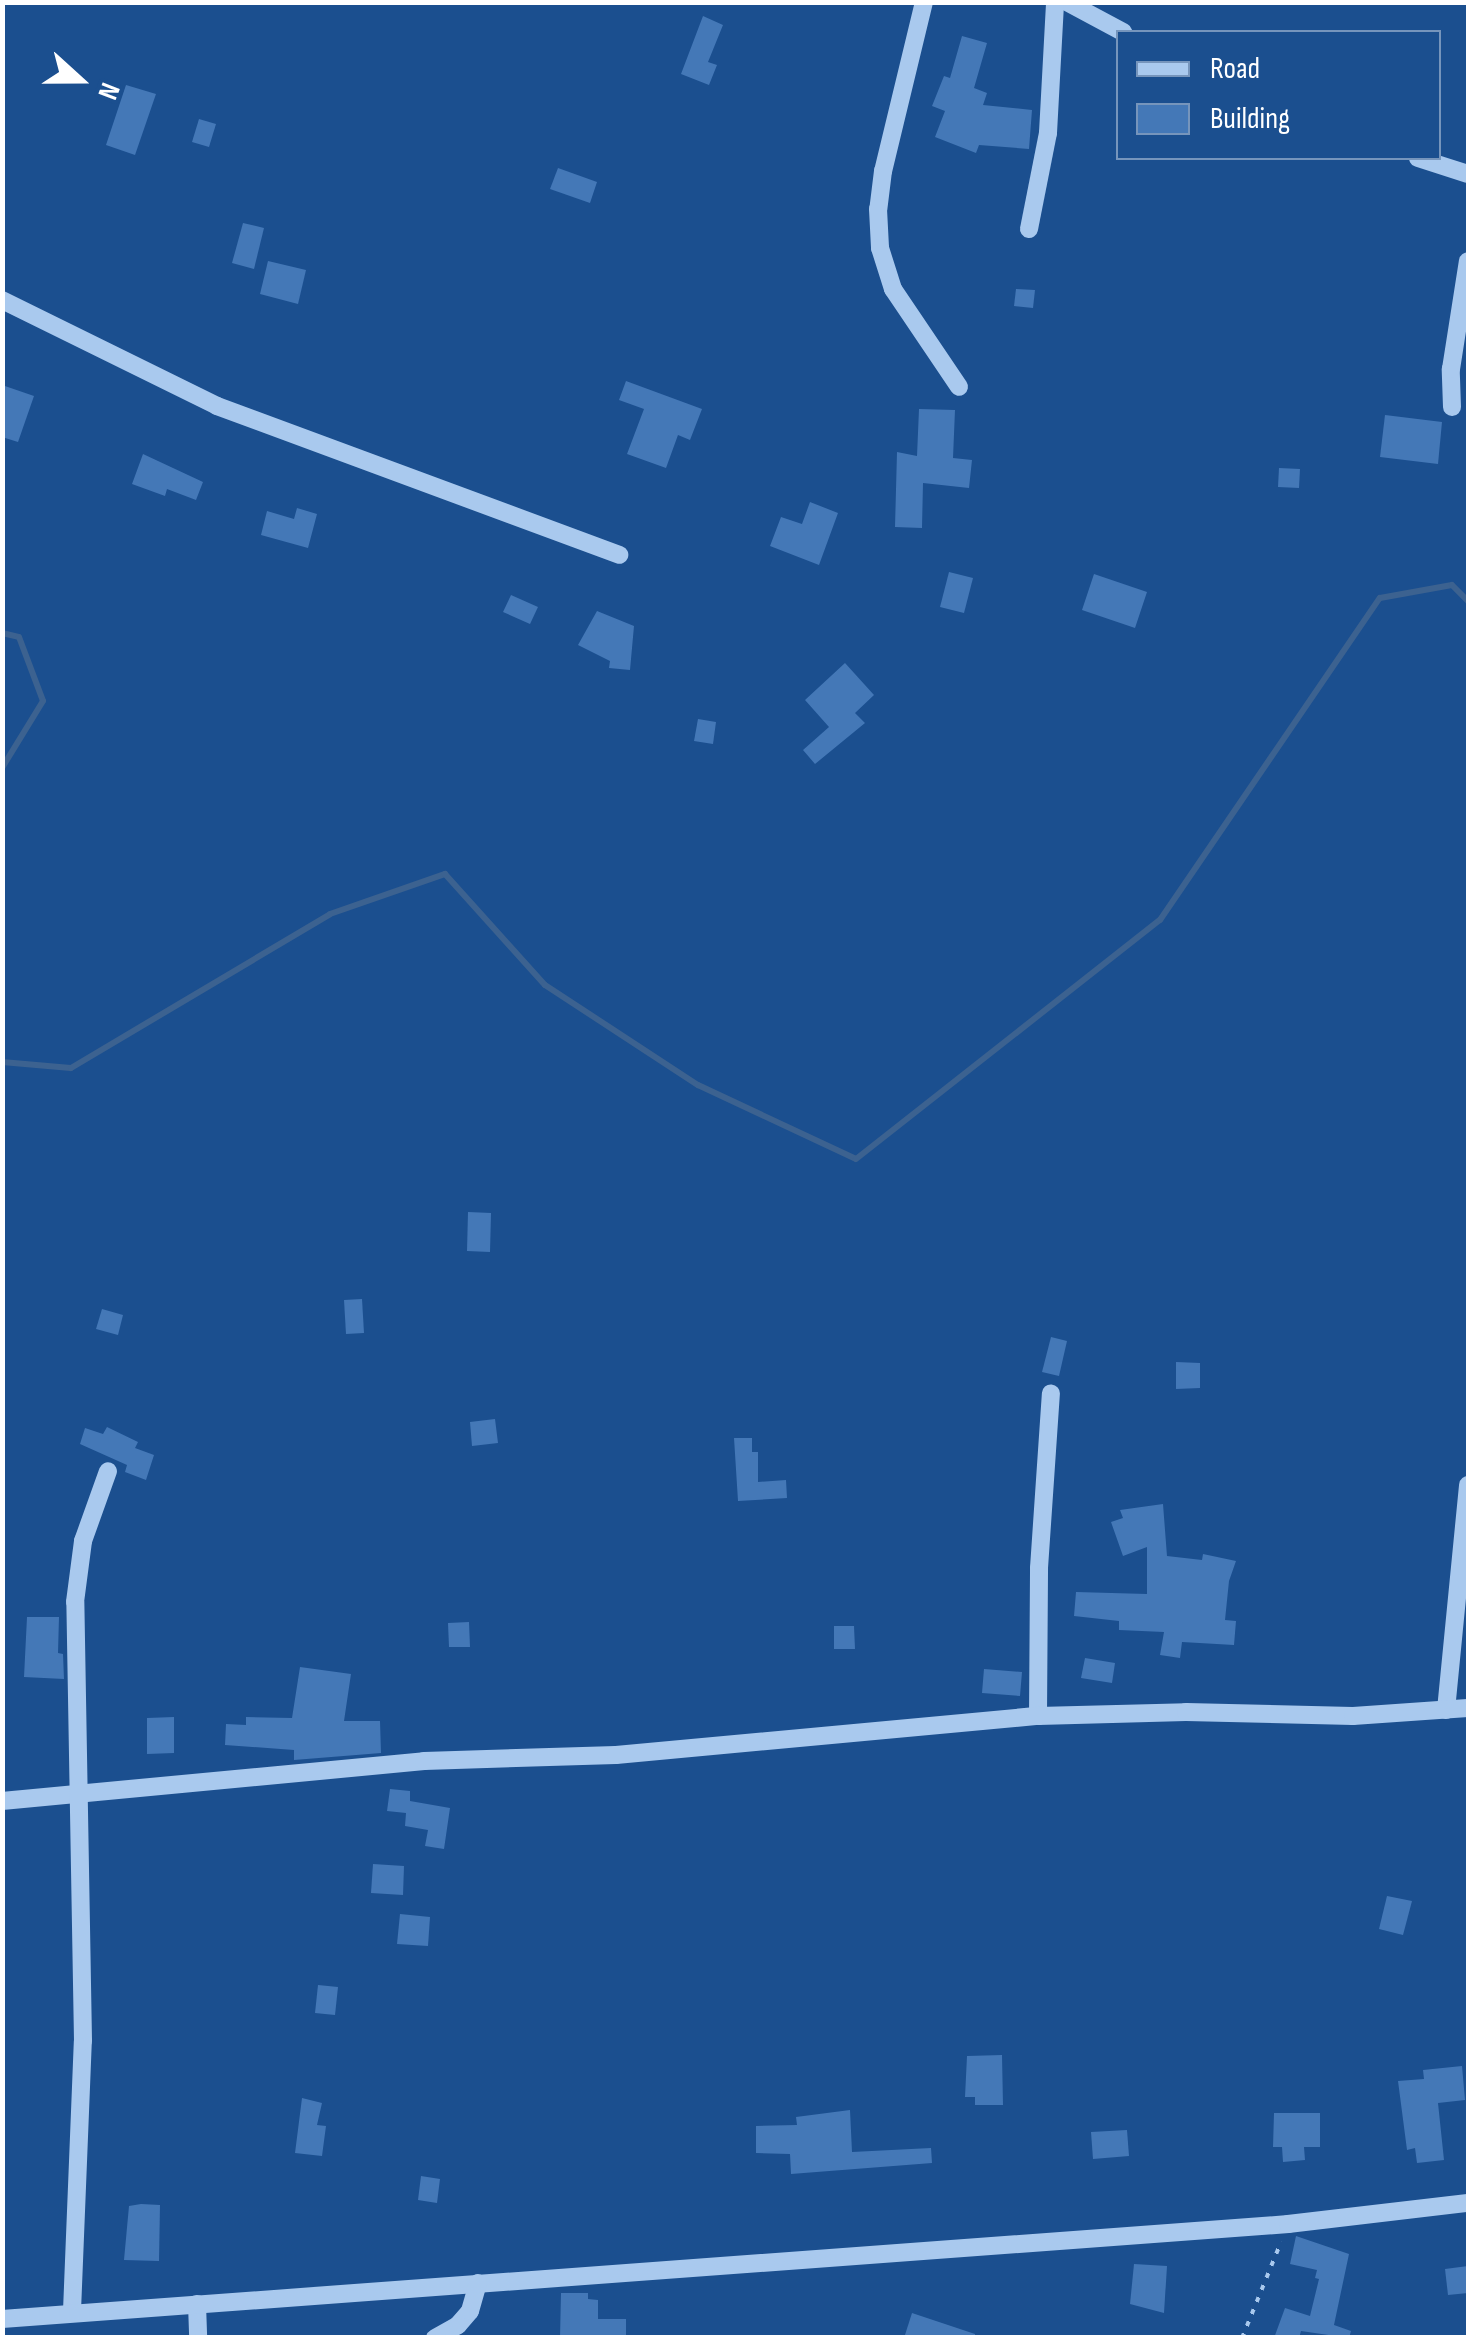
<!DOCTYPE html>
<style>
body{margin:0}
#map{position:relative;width:1471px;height:2340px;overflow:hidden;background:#1b4f8f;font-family:"Sofia Sans Condensed",sans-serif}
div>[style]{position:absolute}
.stream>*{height:6px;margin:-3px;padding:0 3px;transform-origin:3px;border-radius:3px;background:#3c6290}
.building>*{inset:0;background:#4478b7}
.path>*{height:4px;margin-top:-2px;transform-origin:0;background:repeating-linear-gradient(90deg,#a9c9ee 0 5px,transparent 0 13px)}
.minor>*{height:18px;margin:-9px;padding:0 9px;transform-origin:9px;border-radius:9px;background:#a9c9ee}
span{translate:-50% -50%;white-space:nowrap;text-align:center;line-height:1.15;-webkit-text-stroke:8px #1b4f8f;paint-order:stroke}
.frame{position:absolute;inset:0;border:5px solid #fff;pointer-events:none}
.legend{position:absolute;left:1116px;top:30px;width:325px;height:130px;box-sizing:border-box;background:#1b4f8f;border:2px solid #7695bc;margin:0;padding:12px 18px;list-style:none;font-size:30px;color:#fff}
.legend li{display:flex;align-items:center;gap:20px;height:50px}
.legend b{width:50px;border:2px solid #7695bc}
.north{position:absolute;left:30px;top:30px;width:100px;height:100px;-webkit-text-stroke:8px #1b4f8f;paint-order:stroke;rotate:111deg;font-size:28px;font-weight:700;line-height:40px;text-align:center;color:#fff}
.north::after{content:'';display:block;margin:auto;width:35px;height:45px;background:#fff;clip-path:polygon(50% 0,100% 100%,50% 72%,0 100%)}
</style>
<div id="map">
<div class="stream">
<i style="left:2px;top:633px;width:17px;rotate:13deg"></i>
<i style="left:19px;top:637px;width:68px;rotate:69.4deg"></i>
<i style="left:43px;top:701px;width:79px;rotate:121.5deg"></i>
<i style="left:2px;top:1062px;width:69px;rotate:5deg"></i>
<i style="left:71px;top:1068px;width:301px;rotate:-30.7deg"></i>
<i style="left:330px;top:914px;width:122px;rotate:-19.2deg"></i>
<i style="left:445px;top:874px;width:149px;rotate:48deg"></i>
<i style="left:545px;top:985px;width:183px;rotate:33.2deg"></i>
<i style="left:698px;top:1085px;width:174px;rotate:25.1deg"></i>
<i style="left:856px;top:1159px;width:387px;rotate:-38.2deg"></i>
<i style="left:1160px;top:920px;width:390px;rotate:-55.7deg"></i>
<i style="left:1380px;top:598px;width:73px;rotate:-10.2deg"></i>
<i style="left:1452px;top:585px;width:23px;rotate:45deg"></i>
</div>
<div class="building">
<i style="clip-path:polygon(703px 16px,723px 25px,708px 62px,717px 65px,709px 85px,681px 74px)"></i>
<i style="clip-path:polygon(962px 36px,987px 43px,974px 88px,987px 93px,983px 105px,1032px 110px,1029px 149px,979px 145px,976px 153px,935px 137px,945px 111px,932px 106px,944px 76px,950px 78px)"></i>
<i style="clip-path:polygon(126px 85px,156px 94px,135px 155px,106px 145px)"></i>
<i style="clip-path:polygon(199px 119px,216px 124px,209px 147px,192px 142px)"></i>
<i style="clip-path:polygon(558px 168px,597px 182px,590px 203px,550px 189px)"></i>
<i style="clip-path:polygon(243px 223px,264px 228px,254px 269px,232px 263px)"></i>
<i style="clip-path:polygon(268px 261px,306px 270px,298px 304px,260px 294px)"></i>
<i style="clip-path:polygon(1016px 289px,1035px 290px,1033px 308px,1014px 306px)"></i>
<i style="clip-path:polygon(626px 381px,702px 409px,690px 440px,678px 435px,666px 468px,627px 454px,644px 409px,619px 400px)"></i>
<i style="clip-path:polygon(2px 385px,34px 396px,18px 442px,2px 437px)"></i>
<i style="clip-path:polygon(919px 409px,955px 410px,953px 458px,972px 460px,969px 488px,923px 483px,922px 528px,895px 527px,897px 452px,917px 456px)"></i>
<i style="clip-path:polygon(1385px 415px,1442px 422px,1438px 464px,1380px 457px)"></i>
<i style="clip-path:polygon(143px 454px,203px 482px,196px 500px,167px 489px,165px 496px,132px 484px)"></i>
<i style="clip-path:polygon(1279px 468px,1300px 469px,1299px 488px,1278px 487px)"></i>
<i style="clip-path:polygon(810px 502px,838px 513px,819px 565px,770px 546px,781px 517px,802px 524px)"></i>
<i style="clip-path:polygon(297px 508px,317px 514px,308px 548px,261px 535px,267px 511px,294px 519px)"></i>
<i style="clip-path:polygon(949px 572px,973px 578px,964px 613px,940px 607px)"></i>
<i style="clip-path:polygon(1094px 574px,1147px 592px,1135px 628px,1082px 610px)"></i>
<i style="clip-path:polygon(511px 595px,538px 607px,530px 624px,503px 612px)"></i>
<i style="clip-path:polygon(597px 611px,634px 626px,630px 670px,609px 668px,610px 661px,578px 645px)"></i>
<i style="clip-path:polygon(845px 663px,874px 695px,855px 713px,865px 723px,815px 764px,803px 750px,829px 727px,805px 700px)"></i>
<i style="clip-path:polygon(698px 719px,716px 722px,713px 744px,694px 741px)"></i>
<i style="clip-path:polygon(468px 1212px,491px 1213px,490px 1252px,467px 1251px)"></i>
<i style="clip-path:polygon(362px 1299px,364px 1333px,346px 1334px,344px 1300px)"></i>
<i style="clip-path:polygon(102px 1309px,123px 1315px,118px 1335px,96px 1329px)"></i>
<i style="clip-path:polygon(1051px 1337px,1067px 1341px,1059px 1376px,1042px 1372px)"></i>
<i style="clip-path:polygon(1176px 1362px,1200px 1363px,1200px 1388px,1176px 1389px)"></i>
<i style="clip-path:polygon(495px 1419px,498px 1443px,472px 1446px,470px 1422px)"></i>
<i style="clip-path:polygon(107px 1427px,138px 1442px,135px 1448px,154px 1455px,146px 1480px,125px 1472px,127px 1465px,80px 1444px,85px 1428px,103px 1434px)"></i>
<i style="clip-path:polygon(734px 1438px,752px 1438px,752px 1452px,758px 1452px,758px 1482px,786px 1480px,787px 1498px,738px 1501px)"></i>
<i style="clip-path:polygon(1163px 1504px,1167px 1556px,1202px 1560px,1203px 1554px,1236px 1561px,1229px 1581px,1225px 1620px,1236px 1621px,1234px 1645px,1182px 1642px,1180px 1658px,1160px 1655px,1164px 1632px,1119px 1630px,1119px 1621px,1074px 1616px,1076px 1592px,1147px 1594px,1147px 1547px,1123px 1556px,1111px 1522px,1123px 1518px,1120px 1510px)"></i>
<i style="clip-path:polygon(27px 1617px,59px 1617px,58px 1653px,63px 1654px,64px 1679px,24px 1677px)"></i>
<i style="clip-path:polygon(469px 1622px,470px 1647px,449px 1647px,448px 1623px)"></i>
<i style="clip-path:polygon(834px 1626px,854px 1626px,855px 1649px,834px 1649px)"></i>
<i style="clip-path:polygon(1085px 1658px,1115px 1663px,1112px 1683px,1081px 1678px)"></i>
<i style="clip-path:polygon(300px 1667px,351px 1674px,344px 1721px,380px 1721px,381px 1753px,294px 1760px,294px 1750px,225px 1745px,226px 1724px,246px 1725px,246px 1717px,292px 1718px)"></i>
<i style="clip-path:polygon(984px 1669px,1022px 1672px,1020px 1696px,982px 1693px)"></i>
<i style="clip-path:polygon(174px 1717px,174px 1753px,147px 1754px,147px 1718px)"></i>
<i style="clip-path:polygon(390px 1789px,410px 1791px,410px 1801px,450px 1808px,444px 1849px,425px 1846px,428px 1830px,405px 1826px,406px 1813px,387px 1811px)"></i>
<i style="clip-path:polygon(373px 1864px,404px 1866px,403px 1895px,371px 1893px)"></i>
<i style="clip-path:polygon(1387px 1896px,1412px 1901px,1403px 1935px,1379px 1929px)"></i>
<i style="clip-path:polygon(400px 1914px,430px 1917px,428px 1946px,397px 1944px)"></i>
<i style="clip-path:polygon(318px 1985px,338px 1987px,335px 2015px,315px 2013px)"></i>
<i style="clip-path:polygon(1002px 2055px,1003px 2105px,975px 2105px,975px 2097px,965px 2097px,967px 2056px)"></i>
<i style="clip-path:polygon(1462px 2066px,1465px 2100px,1438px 2103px,1444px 2160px,1417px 2163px,1415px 2148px,1407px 2150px,1398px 2081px,1424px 2079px,1423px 2070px)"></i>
<i style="clip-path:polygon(302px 2098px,322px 2103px,317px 2125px,326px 2126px,322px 2156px,295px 2153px)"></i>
<i style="clip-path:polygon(850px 2110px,852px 2152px,931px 2148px,932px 2163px,791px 2174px,790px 2154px,756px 2153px,756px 2126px,797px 2125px,796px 2117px)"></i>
<i style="clip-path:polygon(1274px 2113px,1320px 2113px,1320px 2147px,1304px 2147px,1305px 2160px,1283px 2162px,1282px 2147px,1273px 2147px)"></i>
<i style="clip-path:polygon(1127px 2130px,1129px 2156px,1093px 2159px,1091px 2132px)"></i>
<i style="clip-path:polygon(421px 2176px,440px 2179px,437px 2203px,418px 2200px)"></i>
<i style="clip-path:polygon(141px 2204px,160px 2205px,159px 2261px,124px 2260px,129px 2206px)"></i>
<i style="clip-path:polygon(1296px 2236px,1349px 2254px,1334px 2325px,1351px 2331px,1349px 2338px,1301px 2331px,1299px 2338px,1274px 2338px,1285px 2308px,1310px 2316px,1319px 2279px,1315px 2278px,1317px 2270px,1290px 2264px)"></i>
<i style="clip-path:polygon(1134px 2264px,1167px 2266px,1164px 2313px,1130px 2304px)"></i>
<i style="clip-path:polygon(1468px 2266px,1468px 2293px,1448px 2295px,1445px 2269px)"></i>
<i style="clip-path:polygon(561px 2293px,588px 2293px,588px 2299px,598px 2300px,598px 2319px,626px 2319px,626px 2338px,560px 2338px)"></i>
<i style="clip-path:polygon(912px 2313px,975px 2334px,975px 2338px,904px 2338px)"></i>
</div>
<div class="path">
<i style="left:1242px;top:2338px;width:104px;rotate:-67.9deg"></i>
</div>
<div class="minor">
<i style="left:924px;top:2px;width:174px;rotate:103.6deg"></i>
<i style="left:883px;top:171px;width:38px;rotate:97deg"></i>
<i style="left:878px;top:209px;width:39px;rotate:87deg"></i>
<i style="left:880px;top:248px;width:43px;rotate:72.4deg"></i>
<i style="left:893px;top:289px;width:118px;rotate:56deg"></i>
<i style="left:1067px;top:2px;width:64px;rotate:28.2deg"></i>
<i style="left:1418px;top:158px;width:52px;rotate:17.7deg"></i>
<i style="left:1029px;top:229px;width:98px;rotate:-78.8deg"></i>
<i style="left:1048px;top:133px;width:131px;rotate:-86.9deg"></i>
<i style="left:2px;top:300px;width:240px;rotate:26.2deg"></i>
<i style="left:217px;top:406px;width:429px;rotate:20.3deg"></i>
<i style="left:1452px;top:407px;width:38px;rotate:-92deg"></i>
<i style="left:1451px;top:369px;width:109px;rotate:-81.1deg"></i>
<i style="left:1446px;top:1710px;width:226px;rotate:-84.4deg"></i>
<i style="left:1038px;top:1716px;width:148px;rotate:-89.6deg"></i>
<i style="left:1039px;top:1568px;width:175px;rotate:-86.1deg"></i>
<i style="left:2px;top:1801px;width:424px;rotate:-5.4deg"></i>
<i style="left:424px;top:1761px;width:192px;rotate:-1.8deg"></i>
<i style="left:616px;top:1755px;width:424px;rotate:-5.3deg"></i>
<i style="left:1038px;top:1716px;width:148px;rotate:-1.5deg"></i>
<i style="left:1186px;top:1712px;width:167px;rotate:1.4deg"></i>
<i style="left:1353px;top:1716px;width:115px;rotate:-4deg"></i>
<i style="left:197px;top:2304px;width:34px;rotate:88deg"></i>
<i style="left:72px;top:2311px;width:270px;rotate:-87.7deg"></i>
<i style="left:83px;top:2041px;width:439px;rotate:-91deg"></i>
<i style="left:75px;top:1602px;width:62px;rotate:-82.5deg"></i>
<i style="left:83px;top:1541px;width:74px;rotate:-70.3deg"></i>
<i style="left:2px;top:2319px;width:1290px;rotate:-4.22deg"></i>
<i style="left:1288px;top:2224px;width:181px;rotate:-6.7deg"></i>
<i style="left:435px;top:2338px;width:26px;rotate:-29deg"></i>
<i style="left:458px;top:2325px;width:18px;rotate:-49deg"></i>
<i style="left:470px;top:2311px;width:29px;rotate:-74deg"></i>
</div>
<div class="frame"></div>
<ul class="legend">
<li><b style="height:12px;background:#a9c9ee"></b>Road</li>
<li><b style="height:28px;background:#4478b7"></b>Building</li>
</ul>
<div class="north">N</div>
</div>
